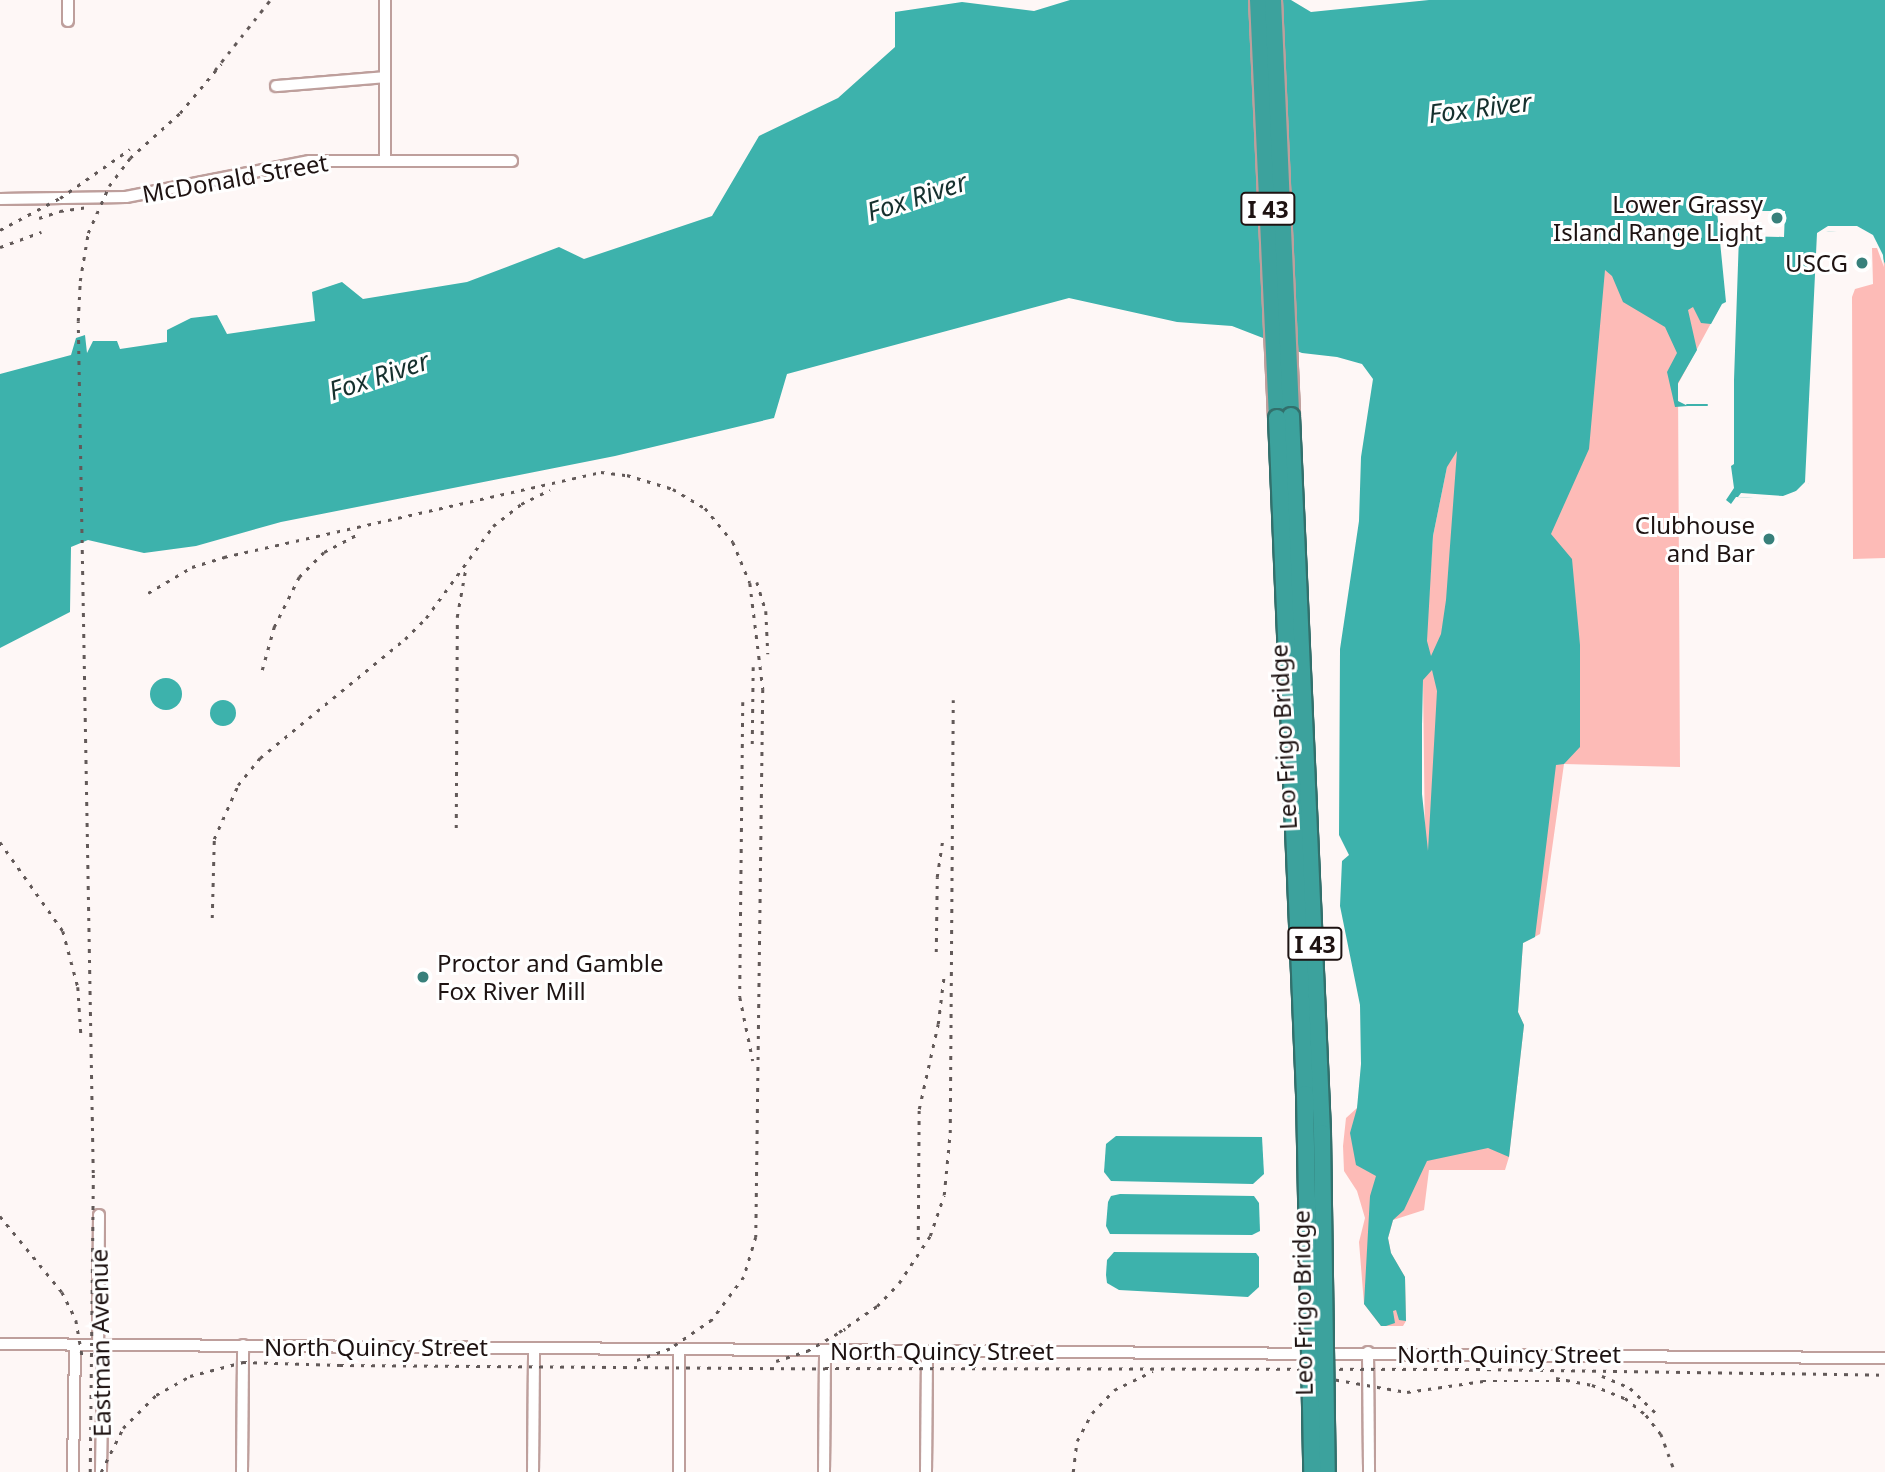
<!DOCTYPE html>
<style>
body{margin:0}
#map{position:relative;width:1885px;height:1472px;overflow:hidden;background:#fef7f6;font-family:"Noto Sans",sans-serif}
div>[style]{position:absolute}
.green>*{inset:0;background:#fdbbb7}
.water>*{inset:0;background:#3db2ac}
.round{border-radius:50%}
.pier>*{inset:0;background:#fef7f6}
.stream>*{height:2.5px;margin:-1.25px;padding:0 1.25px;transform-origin:1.25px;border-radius:1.25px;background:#3db2ac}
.roads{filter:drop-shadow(2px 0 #be9f9c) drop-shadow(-2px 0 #be9f9c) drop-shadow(0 2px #be9f9c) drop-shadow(0 -2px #be9f9c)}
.minor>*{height:10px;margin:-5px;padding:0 5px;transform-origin:5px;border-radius:5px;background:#fff}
.highway>*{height:16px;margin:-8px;padding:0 8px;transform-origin:8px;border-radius:8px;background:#3ca29d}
.rail>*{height:2.5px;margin-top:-1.25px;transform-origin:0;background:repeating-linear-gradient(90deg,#625958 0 3.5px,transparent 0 10.5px)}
.bridges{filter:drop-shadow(2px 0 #32706c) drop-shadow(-2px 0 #32706c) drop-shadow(0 2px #32706c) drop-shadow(0 -2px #32706c)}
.highway-bridge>*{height:16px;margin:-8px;padding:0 8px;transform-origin:8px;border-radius:8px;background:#3ca29d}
.dots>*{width:19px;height:19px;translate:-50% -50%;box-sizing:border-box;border:4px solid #fff;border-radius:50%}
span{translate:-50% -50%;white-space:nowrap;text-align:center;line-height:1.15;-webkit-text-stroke:6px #fff;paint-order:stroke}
.shield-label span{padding:2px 5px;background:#fff;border:2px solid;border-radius:5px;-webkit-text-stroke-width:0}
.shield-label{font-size:23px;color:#1e1312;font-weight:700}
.street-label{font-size:24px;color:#1e1312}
.poi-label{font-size:24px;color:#1e1312}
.right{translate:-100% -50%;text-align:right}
.left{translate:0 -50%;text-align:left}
.water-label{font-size:26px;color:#16302e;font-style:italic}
</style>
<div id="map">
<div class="green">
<i style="clip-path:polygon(1872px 248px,1878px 248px,1885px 264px,1885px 558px,1853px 559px,1852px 297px,1855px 289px,1873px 284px)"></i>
<i style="clip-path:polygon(1605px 269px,1722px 303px,1678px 384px,1680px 767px,1564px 764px,1540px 934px,1523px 943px,1518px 1012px,1524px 1025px,1509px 1157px,1505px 1170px,1429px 1170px,1424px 1210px,1393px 1220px,1388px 1238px,1391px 1253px,1405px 1277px,1406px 1321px,1403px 1326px,1381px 1326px,1364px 1304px,1359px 1242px,1365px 1218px,1357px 1191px,1344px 1171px,1343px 1146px,1346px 1118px,1357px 1108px,1425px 845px,1423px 680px,1433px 536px,1447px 467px,1440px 393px)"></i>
</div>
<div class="water">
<i style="clip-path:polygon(evenodd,1070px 0,1291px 0,1311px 12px,1429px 0,1885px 0,1885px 264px,1876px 242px,1865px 232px,1821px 231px,1809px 483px,1784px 499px,1736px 497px,1731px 504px,1726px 500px,1734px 488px,1731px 466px,1739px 236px,1784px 237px,1785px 211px,1717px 211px,1726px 302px,1722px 304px,1711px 324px,1701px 323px,1693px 307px,1688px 310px,1697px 350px,1678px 383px,1678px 401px,1688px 406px,1675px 407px,1667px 372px,1677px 353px,1665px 327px,1623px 302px,1612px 276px,1605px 270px,1589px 449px,1551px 534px,1572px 559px,1580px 645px,1580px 747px,1564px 764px,1556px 765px,1535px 937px,1523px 943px,1518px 1012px,1524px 1025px,1509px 1157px,1488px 1148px,1427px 1161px,1404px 1210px,1393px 1220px,1388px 1238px,1391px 1253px,1405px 1277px,1406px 1321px,1399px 1320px,1396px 1310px,1393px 1311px,1395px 1323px,1386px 1326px,1381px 1326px,1364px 1304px,1370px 1196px,1376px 1176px,1356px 1165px,1350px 1133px,1357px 1108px,1361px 1064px,1360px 1005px,1340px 906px,1342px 861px,1349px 855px,1339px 835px,1340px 649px,1359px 521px,1361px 457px,1373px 379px,1362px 364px,1337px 357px,1302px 353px,1232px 326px,1177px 322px,1069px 298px,787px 374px,774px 418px,615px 456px,281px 522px,196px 546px,144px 553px,88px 540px,71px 547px,70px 612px,0 648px,0 374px,71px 355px,76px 338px,85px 335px,87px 353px,93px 341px,117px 341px,120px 349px,167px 342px,167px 330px,191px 318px,217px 315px,227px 334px,315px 321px,312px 292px,342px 282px,363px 299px,467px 282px,559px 247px,584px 259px,712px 216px,759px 136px,838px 98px,895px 47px,895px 12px,962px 2px,1034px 11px,1070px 0,1457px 451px,1446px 600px,1441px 634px,1431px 656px,1427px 641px,1433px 536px,1447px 467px,1457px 451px,1070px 0,1432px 670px,1437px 691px,1428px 851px,1422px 794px,1422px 725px,1423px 680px,1432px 670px)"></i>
<i class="round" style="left:150px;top:678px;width:32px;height:32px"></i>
<i class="round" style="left:210px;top:700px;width:26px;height:26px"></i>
<i style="clip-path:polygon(1116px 1136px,1262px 1137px,1264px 1174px,1253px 1184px,1111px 1181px,1104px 1172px,1106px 1144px)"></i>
<i style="clip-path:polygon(1120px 1194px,1254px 1196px,1259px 1203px,1260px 1231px,1252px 1235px,1110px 1234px,1106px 1226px,1108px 1202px,1111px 1196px)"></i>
<i style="clip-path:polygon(1114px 1252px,1256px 1253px,1259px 1257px,1259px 1287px,1248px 1297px,1119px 1290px,1107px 1283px,1106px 1275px,1107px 1260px)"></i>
</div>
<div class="pier">
<i style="clip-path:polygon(1828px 226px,1857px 226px,1873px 235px,1883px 255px,1884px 267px,1877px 248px,1863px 235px,1828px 231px,1822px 234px,1811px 479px,1806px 489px,1784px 500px,1738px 497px,1741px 493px,1783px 496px,1796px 491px,1805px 482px,1817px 233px)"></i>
<i style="clip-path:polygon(1734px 318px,1734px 464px,1731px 466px,1731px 324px)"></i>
</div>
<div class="stream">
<i style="left:1687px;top:405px;width:20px"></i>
</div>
<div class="roads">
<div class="minor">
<i style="left:68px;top:21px;width:21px;rotate:-90deg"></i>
<i style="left:276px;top:86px;width:109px;rotate:-4.7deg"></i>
<i style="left:385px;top:159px;width:159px;rotate:-90deg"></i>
<i style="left:0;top:199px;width:126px;rotate:-0.9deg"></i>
<i style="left:126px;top:197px;width:187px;rotate:-11.1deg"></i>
<i style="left:310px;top:161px;width:202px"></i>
<i style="left:99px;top:1215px;width:130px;rotate:90.4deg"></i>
<i style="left:98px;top:1345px;width:12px;rotate:66deg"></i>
<i style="left:103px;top:1356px;width:116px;rotate:91deg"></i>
<i style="left:0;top:1344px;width:1885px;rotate:0.43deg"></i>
<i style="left:1368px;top:1352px;width:120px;rotate:89.5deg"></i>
<i style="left:73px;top:1472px;width:126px;rotate:-89.1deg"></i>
<i style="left:242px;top:1472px;width:127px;rotate:-89.5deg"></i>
<i style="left:533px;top:1472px;width:124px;rotate:-89.5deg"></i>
<i style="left:679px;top:1472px;width:123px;rotate:-90deg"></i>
<i style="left:824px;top:1472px;width:122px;rotate:-89.5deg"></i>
<i style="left:926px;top:1472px;width:119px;rotate:-89.5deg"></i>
</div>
<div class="highway">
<i style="left:1258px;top:0;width:418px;rotate:87.4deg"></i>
<i style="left:1273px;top:0;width:416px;rotate:87.5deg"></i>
</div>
</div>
<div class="rail">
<i style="left:215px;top:70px;width:89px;rotate:-51.8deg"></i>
<i style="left:39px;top:218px;width:22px;rotate:-18deg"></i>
<i style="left:60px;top:211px;width:30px;rotate:-8deg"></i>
<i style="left:0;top:230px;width:68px;rotate:-28.1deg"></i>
<i style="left:60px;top:198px;width:85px;rotate:-35deg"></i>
<i style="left:0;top:247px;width:44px;rotate:-20.1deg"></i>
<i style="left:757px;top:582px;width:30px;rotate:73deg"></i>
<i style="left:766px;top:611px;width:43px;rotate:87.3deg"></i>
<i style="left:148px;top:593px;width:51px;rotate:-30.6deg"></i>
<i style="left:192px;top:567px;width:34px;rotate:-17deg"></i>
<i style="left:224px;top:557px;width:386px;rotate:-12.7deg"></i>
<i style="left:601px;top:472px;width:26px;rotate:7deg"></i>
<i style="left:627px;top:475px;width:48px;rotate:16.9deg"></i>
<i style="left:673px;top:489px;width:37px;rotate:31deg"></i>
<i style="left:705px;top:508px;width:44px;rotate:50.5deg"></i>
<i style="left:733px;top:542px;width:44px;rotate:67.5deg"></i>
<i style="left:750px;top:583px;width:107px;rotate:83deg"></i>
<i style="left:763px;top:689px;width:548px;rotate:90.73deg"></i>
<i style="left:756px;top:1237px;width:42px;rotate:106.7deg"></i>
<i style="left:744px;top:1277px;width:54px;rotate:126.7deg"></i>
<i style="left:712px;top:1320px;width:51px;rotate:145.4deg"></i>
<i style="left:670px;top:1349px;width:37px;rotate:161deg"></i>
<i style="left:262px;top:670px;width:45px;rotate:-74.4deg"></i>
<i style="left:274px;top:627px;width:56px;rotate:-63.4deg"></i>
<i style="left:299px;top:577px;width:35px;rotate:-45deg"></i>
<i style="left:324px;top:552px;width:41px;rotate:-27.8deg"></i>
<i style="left:743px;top:702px;width:295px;rotate:90.6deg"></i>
<i style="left:740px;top:997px;width:65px;rotate:78.5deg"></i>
<i style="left:752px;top:744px;width:77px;rotate:-89.3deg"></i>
<i style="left:456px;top:828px;width:211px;rotate:-89.7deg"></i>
<i style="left:457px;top:617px;width:46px;rotate:-79.9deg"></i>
<i style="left:0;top:842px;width:109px;rotate:54.7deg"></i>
<i style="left:63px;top:931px;width:58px;rotate:75deg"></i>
<i style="left:78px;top:987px;width:47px;rotate:86.3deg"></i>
<i style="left:212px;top:918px;width:79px;rotate:-88.5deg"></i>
<i style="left:214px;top:839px;width:59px;rotate:-66deg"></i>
<i style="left:238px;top:785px;width:35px;rotate:-51deg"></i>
<i style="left:260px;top:758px;width:188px;rotate:-39.4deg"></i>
<i style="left:405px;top:639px;width:30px;rotate:-45deg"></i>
<i style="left:426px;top:618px;width:114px;rotate:-53.9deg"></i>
<i style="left:493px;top:526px;width:36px;rotate:-38deg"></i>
<i style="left:521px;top:504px;width:32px;rotate:-26deg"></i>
<i style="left:936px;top:952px;width:75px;rotate:-89.2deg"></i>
<i style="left:937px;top:877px;width:40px;rotate:-81.5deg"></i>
<i style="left:0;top:1216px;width:98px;rotate:50.8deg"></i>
<i style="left:62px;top:1292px;width:31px;rotate:63deg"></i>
<i style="left:76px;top:1320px;width:41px;rotate:80.1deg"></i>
<i style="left:918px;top:1240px;width:131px;rotate:-89.6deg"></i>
<i style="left:919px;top:1109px;width:87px;rotate:-77.4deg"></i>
<i style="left:938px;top:1024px;width:49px;rotate:-83deg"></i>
<i style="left:839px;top:1332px;width:46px;rotate:-34.4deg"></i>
<i style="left:877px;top:1306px;width:32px;rotate:-46deg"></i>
<i style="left:899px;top:1283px;width:56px;rotate:-56.6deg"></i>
<i style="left:930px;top:1236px;width:43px;rotate:-71.1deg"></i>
<i style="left:944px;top:1195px;width:62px;rotate:-84.5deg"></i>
<i style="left:950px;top:1133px;width:433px;rotate:-89.6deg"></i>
<i style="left:776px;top:1361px;width:33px;rotate:-18deg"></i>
<i style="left:807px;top:1351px;width:44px;rotate:-30.1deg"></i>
<i style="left:1315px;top:1376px;width:93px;rotate:9.9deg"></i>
<i style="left:1407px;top:1392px;width:77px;rotate:-8.2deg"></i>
<i style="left:1483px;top:1381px;width:81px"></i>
<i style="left:1602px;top:1376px;width:30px;rotate:23deg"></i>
<i style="left:1630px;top:1388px;width:39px;rotate:44deg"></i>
<i style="left:1556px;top:1378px;width:37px;rotate:11deg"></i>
<i style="left:1592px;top:1385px;width:35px;rotate:22deg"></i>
<i style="left:1625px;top:1398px;width:27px;rotate:39deg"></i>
<i style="left:1646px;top:1415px;width:24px;rotate:52deg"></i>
<i style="left:1661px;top:1434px;width:40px;rotate:69.8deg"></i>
<i style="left:90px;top:1472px;width:299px;rotate:-89.4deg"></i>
<i style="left:93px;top:1173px;width:852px;rotate:-91.01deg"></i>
<i style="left:78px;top:321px;width:40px;rotate:-87.1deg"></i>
<i style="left:80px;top:281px;width:49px;rotate:-80.5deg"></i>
<i style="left:88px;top:233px;width:51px;rotate:-65.9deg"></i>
<i style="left:109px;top:186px;width:35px;rotate:-53deg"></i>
<i style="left:130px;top:158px;width:67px;rotate:-42deg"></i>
<i style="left:180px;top:113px;width:64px;rotate:-50.1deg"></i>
<i style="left:101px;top:1472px;width:49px;rotate:-63.4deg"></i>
<i style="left:123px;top:1428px;width:47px;rotate:-45deg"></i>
<i style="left:156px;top:1395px;width:39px;rotate:-29deg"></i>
<i style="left:190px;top:1376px;width:55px;rotate:-14.8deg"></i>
<i style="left:243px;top:1362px;width:97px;rotate:1.8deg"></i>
<i style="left:340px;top:1365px;width:485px;rotate:0.4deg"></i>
<i style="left:825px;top:1368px;width:652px;rotate:0.09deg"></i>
<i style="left:1477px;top:1369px;width:408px;rotate:0.8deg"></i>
<i style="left:1073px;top:1472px;width:31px;rotate:-83deg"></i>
<i style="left:1077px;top:1441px;width:32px;rotate:-62deg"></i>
<i style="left:1092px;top:1413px;width:32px;rotate:-46deg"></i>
<i style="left:1114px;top:1390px;width:43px;rotate:-26deg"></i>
</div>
<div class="bridges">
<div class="highway-bridge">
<i style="left:1291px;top:416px;width:718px;rotate:87.52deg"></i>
<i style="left:1322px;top:1133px;width:339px;rotate:89.2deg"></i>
<i style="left:1277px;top:418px;width:677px;rotate:87.63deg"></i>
<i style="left:1305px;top:1094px;width:378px;rotate:88.9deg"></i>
</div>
</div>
<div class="dots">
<i style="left:1777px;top:218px;background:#38807b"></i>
<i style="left:1862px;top:263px;background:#38807b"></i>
<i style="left:1769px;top:539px;background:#38807b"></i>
<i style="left:423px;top:977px;background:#38807b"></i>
</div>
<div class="shield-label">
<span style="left:1268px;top:209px">I 43</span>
<span style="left:1315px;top:944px">I 43</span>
</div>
<div class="street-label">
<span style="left:235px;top:178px;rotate:-10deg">McDonald Street</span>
<span style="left:1283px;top:737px;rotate:-93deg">Leo Frigo Bridge</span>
<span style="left:1302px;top:1303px;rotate:-91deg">Leo Frigo Bridge</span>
<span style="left:100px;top:1343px;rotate:-91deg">Eastman Avenue</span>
<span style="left:376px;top:1347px">North Quincy Street</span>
<span style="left:942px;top:1351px">North Quincy Street</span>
<span style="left:1509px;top:1354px">North Quincy Street</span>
</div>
<div class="poi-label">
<span class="right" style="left:1763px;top:218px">Lower Grassy<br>Island Range Light</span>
<span class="right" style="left:1848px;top:263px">USCG</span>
<span class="right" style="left:1755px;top:539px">Clubhouse<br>and Bar</span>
<span class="left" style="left:437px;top:977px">Proctor and Gamble<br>Fox River Mill</span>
</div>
<div class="water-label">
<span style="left:1480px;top:108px;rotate:-7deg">Fox River</span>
<span style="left:917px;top:197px;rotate:-18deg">Fox River</span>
<span style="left:379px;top:376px;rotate:-18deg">Fox River</span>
</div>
</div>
